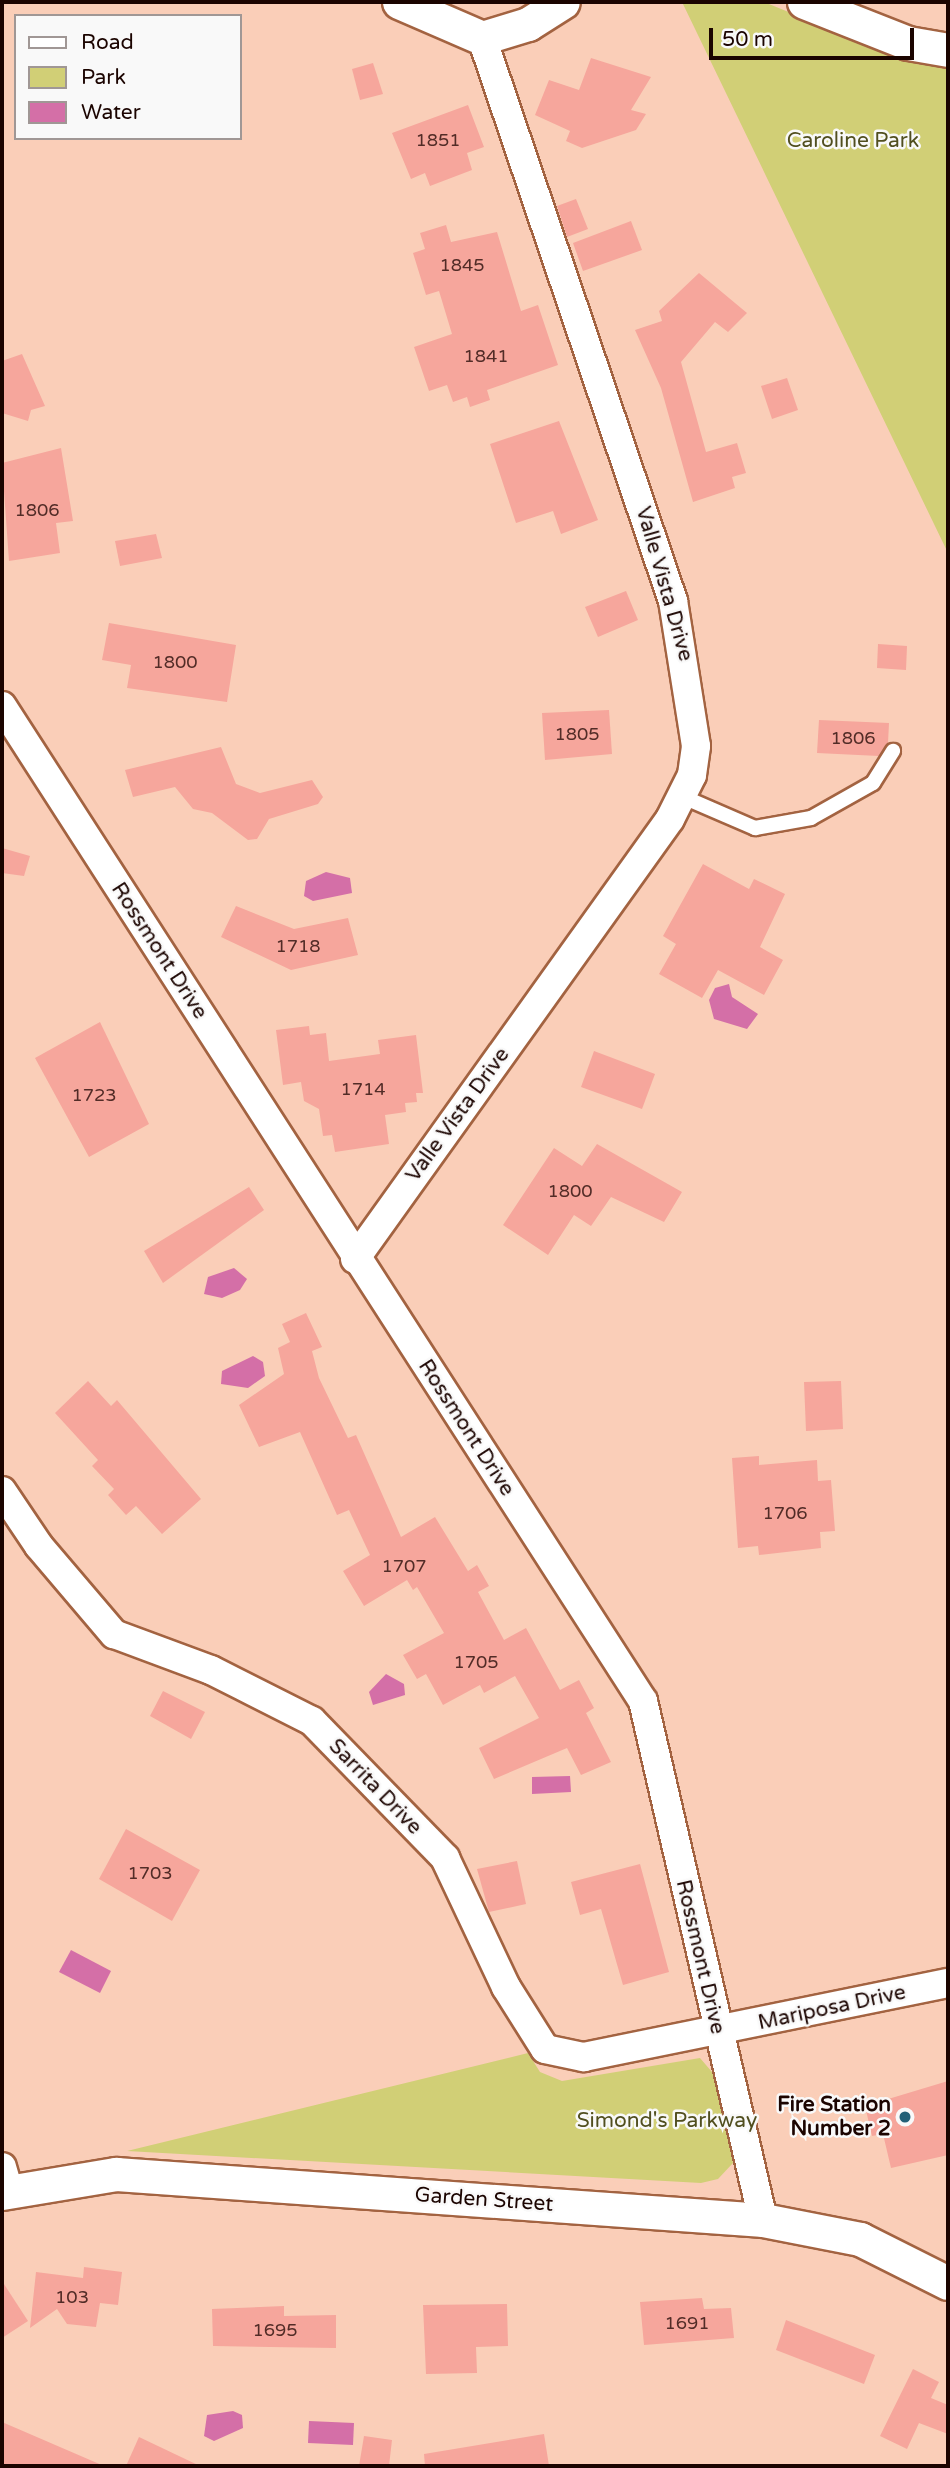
<!DOCTYPE html>
<style>
body{margin:0}
#map{position:relative;width:950px;height:2468px;overflow:hidden;background:#faceb8;font-family:"Varela Round",sans-serif}
div>[style]{position:absolute}
.green>*{inset:0;background:#d1cf76}
.water>*{inset:0;background:#d46fa7}
.building>*{inset:0;background:#f6a69c}
.roads{filter:drop-shadow(2px 0 #a36341) drop-shadow(-2px 0 #a36341) drop-shadow(0 2px #a36341) drop-shadow(0 -2px #a36341)}
.service>*{height:14px;margin:-7px;padding:0 7px;transform-origin:7px;border-radius:7px;background:#fff}
.minor>*{height:28px;margin:-14px;padding:0 14px;transform-origin:14px;border-radius:14px;background:#fff}
.tertiary>*{height:33px;margin:-16.5px;padding:0 16.5px;transform-origin:16.5px;border-radius:16.5px;background:#fff}
.dots>*{width:19px;height:19px;translate:-50% -50%;box-sizing:border-box;border:4px solid #f9f9f9;border-radius:50%}
span{translate:-50% -50%;white-space:nowrap;text-align:center;line-height:1.15;-webkit-text-stroke:5px #f9f9f9;paint-order:stroke}
.number-label{font-size:18px;color:#522c27}
.number-label span{-webkit-text-stroke-width:0}
.park-label{font-size:21px;color:#514f1f}
.street-label{font-size:21px;color:#1b0400}
.poi-label{font-size:21px;color:#1b0400;font-weight:700}
.right{translate:-100% -50%;text-align:right}
.frame{position:absolute;inset:0;border:4px solid #1b0400;pointer-events:none}
.legend{position:absolute;left:14px;top:14px;width:228px;height:126px;box-sizing:border-box;background:#f9f9f9;border:2px solid #a09795;margin:0;padding:9px 12px;list-style:none;font-size:21px;color:#1b0400}
.legend li{display:flex;align-items:center;gap:14px;height:35px}
.legend b{width:35px;border:2px solid #a09795}
.scale{position:absolute;left:709px;top:28px;width:205px;height:32px;box-sizing:border-box;border:4px solid #1b0400;border-top:0;padding-left:9px;font-size:21px;line-height:24px;white-space:nowrap;color:#1b0400;-webkit-text-stroke:5px #f9f9f9;paint-order:stroke}
</style>
<div id="map">
<div class="green">
<i style="clip-path:polygon(682px 2px,764px 2px,916px 64px,948px 67px,948px 553px)"></i>
<i style="clip-path:polygon(528px 2053px,540px 2072px,562px 2081px,700px 2058px,718px 2079px,733px 2163px,718px 2179px,701px 2183px,127px 2151px)"></i>
</div>
<div class="water">
<i style="clip-path:polygon(326px 872px,350px 878px,352px 893px,313px 901px,304px 896px,306px 881px)"></i>
<i style="clip-path:polygon(729px 984px,732px 997px,758px 1014px,747px 1029px,714px 1019px,709px 1000px,715px 988px)"></i>
<i style="clip-path:polygon(234px 1268px,247px 1279px,240px 1290px,222px 1298px,204px 1294px,208px 1277px)"></i>
<i style="clip-path:polygon(253px 1356px,263px 1362px,265px 1376px,248px 1388px,221px 1384px,222px 1371px)"></i>
<i style="clip-path:polygon(386px 1674px,404px 1684px,405px 1695px,373px 1705px,369px 1692px)"></i>
<i style="clip-path:polygon(570px 1776px,571px 1792px,532px 1794px,532px 1777px)"></i>
<i style="clip-path:polygon(71px 1950px,111px 1971px,100px 1993px,59px 1972px)"></i>
<i style="clip-path:polygon(233px 2411px,242px 2415px,243px 2428px,214px 2441px,204px 2436px,207px 2415px)"></i>
<i style="clip-path:polygon(309px 2421px,354px 2423px,353px 2445px,308px 2443px)"></i>
</div>
<div class="building">
<i style="clip-path:polygon(591px 58px,651px 77px,631px 110px,646px 114px,636px 130px,582px 148px,566px 141px,570px 131px,535px 115px,549px 80px,579px 90px)"></i>
<i style="clip-path:polygon(373px 63px,383px 94px,360px 100px,352px 69px)"></i>
<i style="clip-path:polygon(468px 105px,484px 147px,467px 153px,472px 170px,430px 186px,425px 173px,411px 179px,392px 133px)"></i>
<i style="clip-path:polygon(576px 199px,588px 229px,567px 237px,557px 206px)"></i>
<i style="clip-path:polygon(631px 221px,642px 250px,583px 271px,573px 243px)"></i>
<i style="clip-path:polygon(446px 225px,451px 242px,497px 232px,521px 311px,538px 305px,558px 365px,487px 390px,490px 400px,470px 407px,467px 397px,453px 402px,447px 385px,429px 391px,414px 347px,452px 334px,439px 291px,426px 295px,413px 253px,425px 249px,420px 233px)"></i>
<i style="clip-path:polygon(699px 273px,747px 313px,728px 332px,715px 322px,681px 362px,706px 452px,737px 443px,746px 473px,732px 477px,735px 488px,693px 502px,661px 388px,635px 330px,662px 321px,659px 311px)"></i>
<i style="clip-path:polygon(22px 354px,45px 406px,31px 410px,28px 421px,2px 413px,2px 361px)"></i>
<i style="clip-path:polygon(787px 378px,798px 410px,772px 419px,761px 386px)"></i>
<i style="clip-path:polygon(559px 421px,598px 520px,561px 534px,553px 511px,516px 523px,490px 444px)"></i>
<i style="clip-path:polygon(61px 448px,73px 521px,56px 523px,60px 553px,9px 561px,2px 463px)"></i>
<i style="clip-path:polygon(156px 534px,162px 558px,120px 566px,115px 541px)"></i>
<i style="clip-path:polygon(626px 591px,638px 620px,598px 637px,585px 607px)"></i>
<i style="clip-path:polygon(109px 623px,236px 645px,227px 702px,127px 688px,131px 665px,102px 660px)"></i>
<i style="clip-path:polygon(878px 644px,907px 646px,906px 670px,877px 668px)"></i>
<i style="clip-path:polygon(609px 710px,612px 754px,545px 760px,542px 713px)"></i>
<i style="clip-path:polygon(819px 720px,889px 723px,888px 743px,879px 756px,817px 753px)"></i>
<i style="clip-path:polygon(221px 747px,236px 784px,260px 793px,312px 780px,323px 797px,318px 804px,269px 819px,257px 839px,248px 840px,212px 813px,193px 809px,175px 787px,133px 797px,125px 770px)"></i>
<i style="clip-path:polygon(2px 848px,30px 856px,24px 876px,2px 873px)"></i>
<i style="clip-path:polygon(703px 864px,749px 889px,754px 879px,785px 894px,760px 947px,783px 960px,764px 995px,718px 970px,702px 998px,659px 974px,676px 944px,663px 936px)"></i>
<i style="clip-path:polygon(236px 906px,294px 929px,348px 918px,358px 955px,291px 970px,221px 937px)"></i>
<i style="clip-path:polygon(100px 1022px,149px 1124px,89px 1157px,35px 1058px)"></i>
<i style="clip-path:polygon(309px 1026px,310px 1035px,326px 1033px,329px 1061px,380px 1054px,378px 1040px,416px 1035px,423px 1093px,416px 1093px,417px 1102px,405px 1103px,406px 1112px,385px 1115px,389px 1144px,335px 1152px,332px 1135px,323px 1136px,319px 1109px,304px 1101px,301px 1082px,283px 1085px,276px 1030px)"></i>
<i style="clip-path:polygon(594px 1051px,655px 1074px,642px 1109px,581px 1087px)"></i>
<i style="clip-path:polygon(597px 1144px,682px 1192px,664px 1222px,611px 1197px,591px 1226px,574px 1215px,548px 1255px,503px 1225px,554px 1148px,582px 1166px)"></i>
<i style="clip-path:polygon(249px 1187px,264px 1210px,163px 1283px,144px 1251px)"></i>
<i style="clip-path:polygon(306px 1313px,322px 1347px,312px 1351px,319px 1378px,348px 1438px,356px 1435px,401px 1537px,435px 1517px,468px 1571px,477px 1565px,489px 1586px,478px 1592px,504px 1640px,526px 1628px,560px 1690px,579px 1680px,594px 1708px,586px 1713px,611px 1762px,581px 1775px,567px 1748px,494px 1779px,479px 1748px,539px 1718px,515px 1676px,484px 1693px,480px 1685px,443px 1705px,426px 1674px,417px 1679px,403px 1655px,444px 1633px,417px 1587px,413px 1590px,407px 1580px,364px 1606px,343px 1571px,370px 1555px,349px 1510px,337px 1515px,300px 1432px,259px 1447px,239px 1405px,284px 1374px,278px 1348px,290px 1342px,282px 1324px)"></i>
<i style="clip-path:polygon(88px 1381px,111px 1406px,117px 1400px,201px 1499px,162px 1534px,136px 1506px,126px 1515px,108px 1495px,114px 1489px,92px 1466px,98px 1460px,55px 1413px)"></i>
<i style="clip-path:polygon(841px 1381px,843px 1429px,806px 1431px,804px 1382px)"></i>
<i style="clip-path:polygon(759px 1456px,759px 1465px,817px 1460px,818px 1481px,831px 1480px,835px 1531px,820px 1532px,821px 1548px,759px 1555px,758px 1546px,738px 1548px,732px 1458px)"></i>
<i style="clip-path:polygon(163px 1691px,205px 1712px,191px 1739px,150px 1716px)"></i>
<i style="clip-path:polygon(126px 1829px,200px 1870px,172px 1921px,99px 1879px)"></i>
<i style="clip-path:polygon(517px 1861px,526px 1904px,489px 1912px,477px 1869px)"></i>
<i style="clip-path:polygon(640px 1864px,669px 1972px,623px 1985px,601px 1909px,580px 1915px,571px 1882px)"></i>
<i style="clip-path:polygon(948px 2081px,948px 2155px,891px 2168px,883px 2134px,872px 2136px,865px 2106px)"></i>
<i style="clip-path:polygon(84px 2267px,122px 2272px,118px 2305px,100px 2303px,96px 2327px,67px 2324px,57px 2309px,30px 2328px,36px 2272px,83px 2278px)"></i>
<i style="clip-path:polygon(2px 2281px,28px 2321px,2px 2338px)"></i>
<i style="clip-path:polygon(702px 2298px,704px 2309px,731px 2308px,734px 2338px,644px 2345px,640px 2302px)"></i>
<i style="clip-path:polygon(507px 2304px,508px 2346px,476px 2347px,477px 2373px,426px 2374px,423px 2305px)"></i>
<i style="clip-path:polygon(284px 2306px,284px 2316px,336px 2315px,336px 2348px,213px 2346px,212px 2309px)"></i>
<i style="clip-path:polygon(786px 2320px,875px 2355px,864px 2384px,776px 2350px)"></i>
<i style="clip-path:polygon(913px 2369px,939px 2382px,931px 2398px,948px 2405px,948px 2434px,919px 2423px,907px 2449px,880px 2436px)"></i>
<i style="clip-path:polygon(2px 2422px,104px 2466px,2px 2466px)"></i>
<i style="clip-path:polygon(544px 2434px,549px 2466px,425px 2466px,424px 2454px)"></i>
<i style="clip-path:polygon(364px 2436px,392px 2440px,389px 2466px,359px 2466px)"></i>
<i style="clip-path:polygon(139px 2437px,200px 2466px,126px 2466px)"></i>
</div>
<div class="roads">
<div class="service">
<i style="left:681px;top:796px;width:81px;rotate:23.4deg"></i>
<i style="left:755px;top:828px;width:57px;rotate:-10.1deg"></i>
<i style="left:811px;top:818px;width:71px;rotate:-29.4deg"></i>
<i style="left:873px;top:783px;width:38px;rotate:-58deg"></i>
</div>
<div class="minor">
<i style="left:2px;top:706px;width:1184px;rotate:57.21deg"></i>
<i style="left:643px;top:1701px;width:533px;rotate:76.98deg"></i>
<i style="left:355px;top:1259px;width:541px;rotate:-54.4deg"></i>
<i style="left:670px;top:819px;width:49px;rotate:-63.4deg"></i>
<i style="left:692px;top:775px;width:29px;rotate:-82deg"></i>
<i style="left:696px;top:746px;width:147px;rotate:-99deg"></i>
<i style="left:673px;top:601px;width:595px;rotate:-108.74deg"></i>
<i style="left:2px;top:1491px;width:66px;rotate:56.1deg"></i>
<i style="left:39px;top:1546px;width:116px;rotate:49.6deg"></i>
<i style="left:114px;top:1634px;width:103px;rotate:20.4deg"></i>
<i style="left:211px;top:1670px;width:113px;rotate:26.8deg"></i>
<i style="left:312px;top:1721px;width:191px;rotate:45.8deg"></i>
<i style="left:445px;top:1858px;width:143px;rotate:64.7deg"></i>
<i style="left:506px;top:1987px;width:73px;rotate:57.8deg"></i>
<i style="left:545px;top:2049px;width:40px;rotate:12deg"></i>
<i style="left:584px;top:2057px;width:371px;rotate:-11.5deg"></i>
<i style="left:2px;top:2167px;width:25px;rotate:74deg"></i>
</div>
<div class="tertiary">
<i style="left:399px;top:2px;width:90px;rotate:23.4deg"></i>
<i style="left:482px;top:38px;width:48px;rotate:-16.9deg"></i>
<i style="left:528px;top:24px;width:41px;rotate:-32.2deg"></i>
<i style="left:804px;top:2px;width:112px;rotate:21.5deg"></i>
<i style="left:908px;top:43px;width:41px;rotate:9.9deg"></i>
<i style="left:2px;top:2193px;width:116px;rotate:-9.5deg"></i>
<i style="left:116px;top:2174px;width:649px;rotate:4.07deg"></i>
<i style="left:763px;top:2220px;width:99px;rotate:11.1deg"></i>
<i style="left:860px;top:2239px;width:98px;rotate:26.6deg"></i>
</div>
</div>
<div class="dots">
<i style="left:905px;top:2117px;background:#236077"></i>
</div>
<div class="number-label">
<span style="left:438px;top:140px">1851</span>
<span style="left:462px;top:265px">1845</span>
<span style="left:486px;top:356px">1841</span>
<span style="left:37px;top:510px">1806</span>
<span style="left:175px;top:662px">1800</span>
<span style="left:577px;top:734px">1805</span>
<span style="left:853px;top:738px">1806</span>
<span style="left:298px;top:946px">1718</span>
<span style="left:363px;top:1089px">1714</span>
<span style="left:94px;top:1095px">1723</span>
<span style="left:570px;top:1191px">1800</span>
<span style="left:785px;top:1513px">1706</span>
<span style="left:404px;top:1566px">1707</span>
<span style="left:476px;top:1662px">1705</span>
<span style="left:150px;top:1873px">1703</span>
<span style="left:72px;top:2297px">103</span>
<span style="left:687px;top:2323px">1691</span>
<span style="left:275px;top:2330px">1695</span>
</div>
<div class="park-label">
<span style="left:853px;top:141px">Caroline Park</span>
<span style="left:667px;top:2121px">Simond's Parkway</span>
</div>
<div class="street-label">
<span style="left:664px;top:584px;rotate:74deg">Valle Vista Drive</span>
<span style="left:159px;top:951px;rotate:57deg">Rossmont Drive</span>
<span style="left:458px;top:1115px;rotate:-54deg">Valle Vista Drive</span>
<span style="left:466px;top:1428px;rotate:57deg">Rossmont Drive</span>
<span style="left:375px;top:1787px;rotate:46deg">Sarrita Drive</span>
<span style="left:700px;top:1957px;rotate:77deg">Rossmont Drive</span>
<span style="left:832px;top:2008px;rotate:-12deg">Mariposa Drive</span>
<span style="left:484px;top:2200px;rotate:4deg">Garden Street</span>
</div>
<div class="poi-label">
<span class="right" style="left:891px;top:2117px">Fire Station<br>Number 2</span>
</div>
<div class="frame"></div>
<ul class="legend">
<li><b style="height:9px;background:#fff"></b>Road</li>
<li><b style="height:19px;background:#d1cf76"></b>Park</li>
<li><b style="height:19px;background:#d46fa7"></b>Water</li>
</ul>
<div class="scale">50 m</div>
</div>
